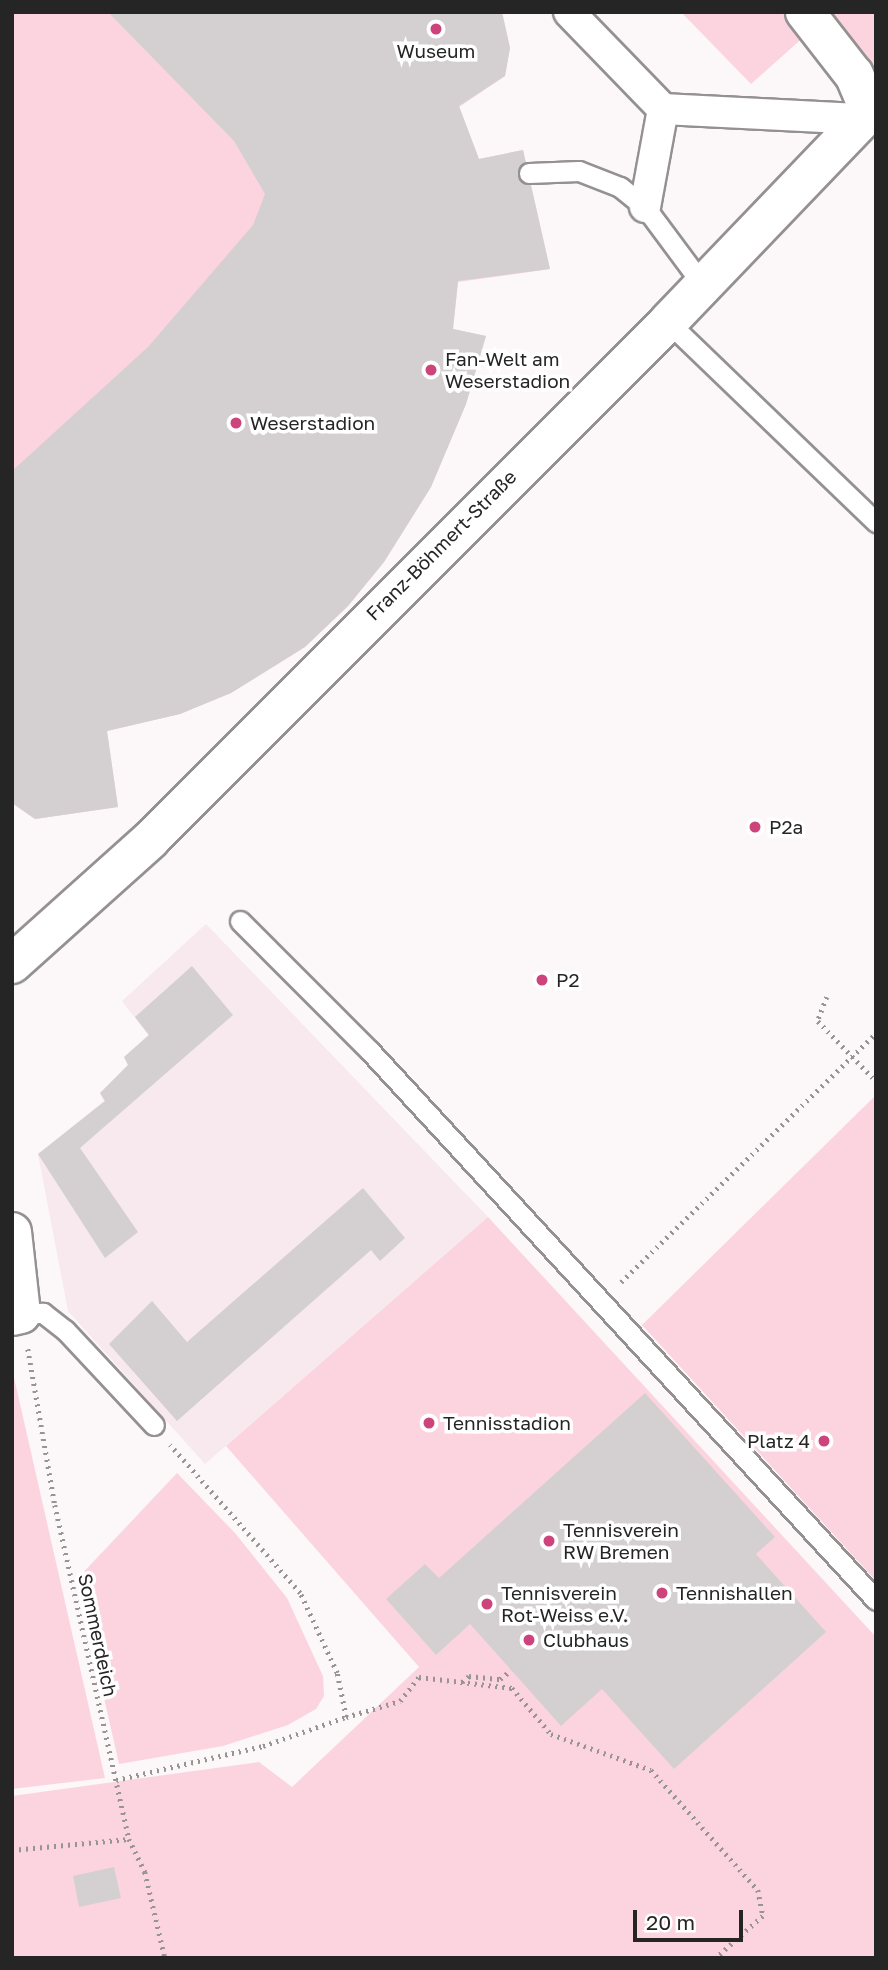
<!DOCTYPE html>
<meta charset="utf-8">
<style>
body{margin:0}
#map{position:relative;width:888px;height:1970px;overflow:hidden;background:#fcf7f8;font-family:"Golos Text",sans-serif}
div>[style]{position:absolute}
.built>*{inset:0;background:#f7e9ed}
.green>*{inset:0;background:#fcd4e0}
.building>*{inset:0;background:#d4d0d1}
.path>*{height:4.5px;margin-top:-2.25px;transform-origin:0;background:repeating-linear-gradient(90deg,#979494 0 2px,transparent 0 7px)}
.roads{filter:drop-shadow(2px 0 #959192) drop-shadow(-2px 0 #959192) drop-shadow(0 2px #959192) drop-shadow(0 -2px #959192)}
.service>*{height:19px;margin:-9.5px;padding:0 9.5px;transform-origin:9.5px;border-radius:9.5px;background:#fff}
.pedestrian>*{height:30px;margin:-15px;padding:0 15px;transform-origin:15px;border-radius:15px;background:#fff}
.minor>*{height:38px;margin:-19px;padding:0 19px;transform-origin:19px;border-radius:19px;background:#fff}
.dots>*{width:19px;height:19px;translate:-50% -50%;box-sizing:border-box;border:4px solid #fff;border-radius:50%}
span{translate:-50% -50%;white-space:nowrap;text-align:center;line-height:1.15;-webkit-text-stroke:7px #fff;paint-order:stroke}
.poi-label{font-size:19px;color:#262525}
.left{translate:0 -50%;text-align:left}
.right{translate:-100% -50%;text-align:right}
.street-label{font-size:19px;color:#262525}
.frame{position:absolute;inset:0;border:14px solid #262525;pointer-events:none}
.scale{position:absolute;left:633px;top:1910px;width:110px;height:32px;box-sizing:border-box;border:4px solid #262525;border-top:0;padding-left:9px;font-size:21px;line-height:24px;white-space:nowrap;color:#262525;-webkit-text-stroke:5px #fff;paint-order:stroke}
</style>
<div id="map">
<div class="built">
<i style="clip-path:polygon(206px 924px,488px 1217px,205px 1464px,68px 1311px,38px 1154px,104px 1101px,100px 1093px,128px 1065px,124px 1057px,148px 1035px,122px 1001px)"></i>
</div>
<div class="green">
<i style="clip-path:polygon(12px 12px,502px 12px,510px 48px,505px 76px,459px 107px,479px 159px,523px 150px,550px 269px,458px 282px,453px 329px,486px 336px,466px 404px,431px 487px,384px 562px,348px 606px,305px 647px,231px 693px,180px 714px,107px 731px,118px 807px,35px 819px,12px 803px)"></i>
<i style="clip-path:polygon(681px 12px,876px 12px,876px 88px,816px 26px,751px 84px)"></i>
<i style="clip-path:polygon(876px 1095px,876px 1581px,642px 1325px)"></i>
<i style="clip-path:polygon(488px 1217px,876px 1637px,876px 1958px,12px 1958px,12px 1796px,259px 1762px,292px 1787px,419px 1667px,226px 1446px)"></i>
<i style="clip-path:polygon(12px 1373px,13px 1373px,105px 1778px,12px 1789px)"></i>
<i style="clip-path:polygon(177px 1473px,235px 1533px,287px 1598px,323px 1676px,324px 1696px,316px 1709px,288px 1725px,223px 1746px,119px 1764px,77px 1579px)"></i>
</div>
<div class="building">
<i style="clip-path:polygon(108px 12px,502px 12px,510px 48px,505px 76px,459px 106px,479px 159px,523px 150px,550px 269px,458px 281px,453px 329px,486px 336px,466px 404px,431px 487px,384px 562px,348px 606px,305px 647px,231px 693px,180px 714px,107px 731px,118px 807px,35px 819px,12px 803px,12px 471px,148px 347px,253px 225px,265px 194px,234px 141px)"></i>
<i style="clip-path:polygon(192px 966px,233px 1015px,80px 1148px,138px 1232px,105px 1258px,38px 1154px,105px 1101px,100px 1093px,128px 1065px,124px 1057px,149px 1035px,135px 1017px)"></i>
<i style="clip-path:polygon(363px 1188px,405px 1238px,380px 1261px,371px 1250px,177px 1421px,109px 1344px,152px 1301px,187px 1342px)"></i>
<i style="clip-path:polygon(645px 1393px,775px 1537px,756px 1554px,826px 1632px,674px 1769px,602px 1689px,561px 1726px,470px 1624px,436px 1655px,386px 1599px,425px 1564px,439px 1578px)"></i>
<i style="clip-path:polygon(114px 1867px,121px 1898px,79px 1907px,73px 1876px)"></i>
</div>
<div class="path">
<i style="left:827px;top:997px;width:26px;rotate:111deg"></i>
<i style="left:818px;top:1021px;width:83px;rotate:46deg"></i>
<i style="left:621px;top:1282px;width:356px;rotate:-44.3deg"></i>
<i style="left:28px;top:1349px;width:158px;rotate:80.2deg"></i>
<i style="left:55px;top:1505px;width:342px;rotate:77.5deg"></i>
<i style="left:129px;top:1839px;width:37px;rotate:64deg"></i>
<i style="left:145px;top:1872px;width:88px;rotate:76.9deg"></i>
<i style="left:462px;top:1682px;width:9px;rotate:-41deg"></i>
<i style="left:469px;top:1676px;width:31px;rotate:6deg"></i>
<i style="left:500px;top:1679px;width:14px;rotate:-39deg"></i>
<i style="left:346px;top:1717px;width:56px;rotate:-16.5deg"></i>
<i style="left:400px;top:1701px;width:31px;rotate:-52deg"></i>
<i style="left:419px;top:1677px;width:94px;rotate:6.7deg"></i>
<i style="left:512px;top:1688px;width:60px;rotate:49.7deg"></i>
<i style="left:551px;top:1734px;width:106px;rotate:19.8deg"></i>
<i style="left:651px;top:1770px;width:161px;rotate:48.3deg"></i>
<i style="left:758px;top:1890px;width:26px;rotate:79deg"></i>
<i style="left:763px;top:1916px;width:63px;rotate:138.2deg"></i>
<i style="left:116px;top:1780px;width:151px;rotate:-13deg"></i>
<i style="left:263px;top:1746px;width:88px;rotate:-19.3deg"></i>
<i style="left:346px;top:1717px;width:45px;rotate:-101.6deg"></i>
<i style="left:337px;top:1673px;width:88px;rotate:-114.8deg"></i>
<i style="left:300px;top:1593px;width:197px;rotate:-131.3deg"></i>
<i style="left:12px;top:1850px;width:118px;rotate:-5.4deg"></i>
</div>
<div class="roads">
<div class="service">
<i style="left:529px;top:173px;width:50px;rotate:-2.3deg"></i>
<i style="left:579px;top:171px;width:44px;rotate:21.3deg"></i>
<i style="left:620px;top:187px;width:32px;rotate:39deg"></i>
<i style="left:645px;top:207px;width:97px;rotate:53.4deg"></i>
<i style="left:668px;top:322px;width:289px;rotate:43.9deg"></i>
<i style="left:240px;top:921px;width:182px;rotate:45deg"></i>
<i style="left:369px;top:1050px;width:748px;rotate:47.33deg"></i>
<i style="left:21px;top:1314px;width:22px;rotate:-3deg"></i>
<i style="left:43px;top:1313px;width:28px;rotate:38deg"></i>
<i style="left:65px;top:1330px;width:130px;rotate:46.9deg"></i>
</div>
<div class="pedestrian">
<i style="left:569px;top:12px;width:135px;rotate:45.9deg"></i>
<i style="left:663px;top:109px;width:200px;rotate:2.9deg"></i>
<i style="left:645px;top:207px;width:100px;rotate:-79.6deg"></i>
</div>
<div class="minor">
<i style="left:12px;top:964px;width:186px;rotate:-41.9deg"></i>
<i style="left:150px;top:840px;width:733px;rotate:-45deg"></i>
<i style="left:668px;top:322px;width:281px;rotate:-46.2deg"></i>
<i style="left:863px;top:119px;width:15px;rotate:-74deg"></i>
<i style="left:867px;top:105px;width:33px;rotate:-113deg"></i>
<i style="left:854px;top:75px;width:80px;rotate:-127.9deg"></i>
<i style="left:12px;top:1232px;width:82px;rotate:83.7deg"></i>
<i style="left:21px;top:1314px;width:9px;rotate:167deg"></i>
</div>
</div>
<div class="dots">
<i style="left:436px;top:29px;background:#cd447d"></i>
<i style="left:431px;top:370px;background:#cd447d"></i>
<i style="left:236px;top:423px;background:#cd447d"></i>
<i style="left:755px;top:827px;background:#cd447d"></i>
<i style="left:542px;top:980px;background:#cd447d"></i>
<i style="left:429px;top:1423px;background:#cd447d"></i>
<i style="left:824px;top:1441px;background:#cd447d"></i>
<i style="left:549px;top:1541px;background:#cd447d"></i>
<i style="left:662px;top:1593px;background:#cd447d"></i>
<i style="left:487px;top:1604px;background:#cd447d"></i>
<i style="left:529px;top:1640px;background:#cd447d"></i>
</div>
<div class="poi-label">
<span style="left:436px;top:51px">Wuseum</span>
<span class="left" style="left:445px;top:370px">Fan-Welt am<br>Weserstadion</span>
<span class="left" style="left:250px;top:423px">Weserstadion</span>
<span class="left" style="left:769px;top:827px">P2a</span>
<span class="left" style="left:556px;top:980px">P2</span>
<span class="left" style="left:443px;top:1423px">Tennisstadion</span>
<span class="right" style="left:810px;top:1441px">Platz 4</span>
<span class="left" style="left:563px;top:1541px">Tennisverein<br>RW Bremen</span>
<span class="left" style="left:501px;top:1604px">Tennisverein<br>Rot-Weiss e.V.</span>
<span class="left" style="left:676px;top:1593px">Tennishallen</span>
<span class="left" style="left:543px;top:1640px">Clubhaus</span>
</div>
<div class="street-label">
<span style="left:441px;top:545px;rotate:-45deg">Franz-Böhmert-Straße</span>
<span style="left:98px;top:1635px;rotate:78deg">Sommerdeich</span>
</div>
<div class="frame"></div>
<div class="scale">20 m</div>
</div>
